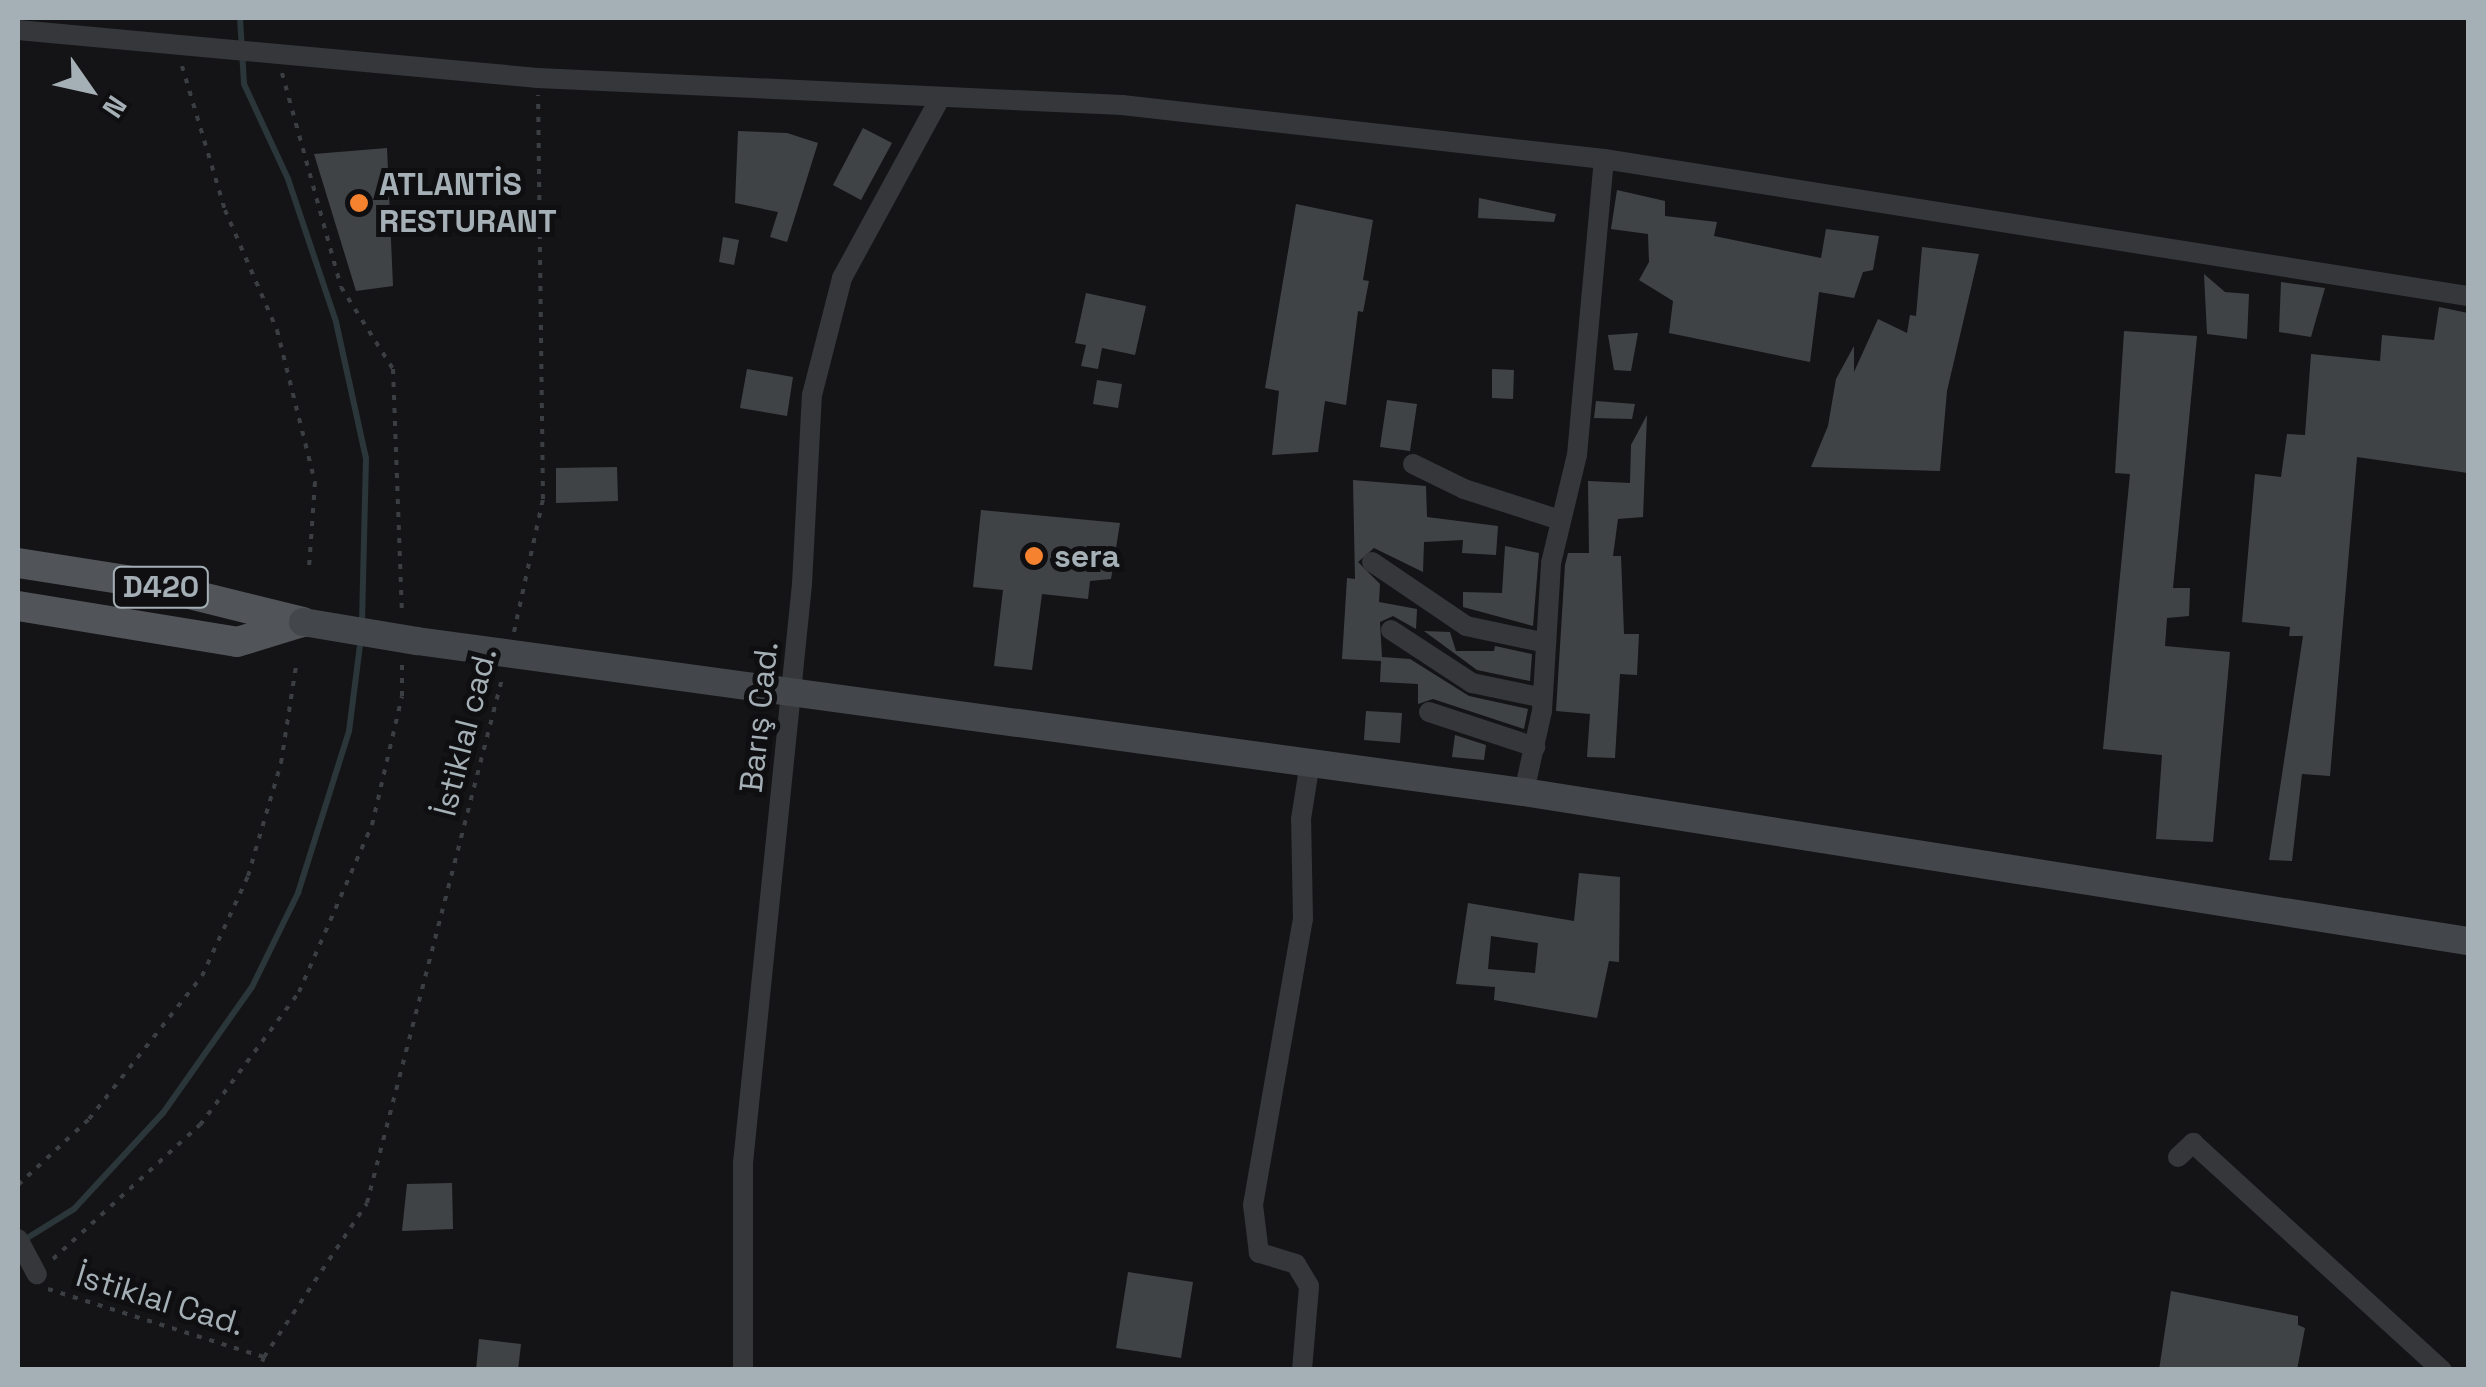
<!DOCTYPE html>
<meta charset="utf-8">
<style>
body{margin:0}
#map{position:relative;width:2486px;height:1387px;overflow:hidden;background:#141416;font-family:"Space Grotesk",sans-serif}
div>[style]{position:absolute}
.stream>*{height:6px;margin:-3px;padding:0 3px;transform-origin:3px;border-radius:3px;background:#2a363a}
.building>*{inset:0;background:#404346}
.path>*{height:4px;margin-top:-2px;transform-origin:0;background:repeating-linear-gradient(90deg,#3b3e42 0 5px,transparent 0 13px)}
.minor>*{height:20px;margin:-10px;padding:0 10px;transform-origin:10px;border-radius:10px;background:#35373b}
.secondary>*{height:28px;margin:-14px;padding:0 14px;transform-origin:14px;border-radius:14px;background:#43474b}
.primary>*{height:30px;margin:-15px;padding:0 15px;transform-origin:15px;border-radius:15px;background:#51555a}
.secondary-bridge>*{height:28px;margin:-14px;padding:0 14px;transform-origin:14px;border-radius:14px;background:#43474b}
.dots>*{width:28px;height:28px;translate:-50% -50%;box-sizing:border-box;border:5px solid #0f0f11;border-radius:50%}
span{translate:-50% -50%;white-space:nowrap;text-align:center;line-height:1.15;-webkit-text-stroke:10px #0f0f11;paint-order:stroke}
.shield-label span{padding:2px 8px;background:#0f0f11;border:2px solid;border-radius:8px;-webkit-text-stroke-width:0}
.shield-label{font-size:30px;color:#a5afb6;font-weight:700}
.poi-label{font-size:32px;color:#a5afb6;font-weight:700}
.left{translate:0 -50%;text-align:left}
.street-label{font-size:32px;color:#a5afb6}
.frame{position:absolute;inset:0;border:20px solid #a5afb6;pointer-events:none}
.north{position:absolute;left:40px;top:40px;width:100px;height:100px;-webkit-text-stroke:8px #0f0f11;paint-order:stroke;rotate:124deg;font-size:28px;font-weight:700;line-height:40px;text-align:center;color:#a5afb6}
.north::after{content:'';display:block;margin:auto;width:35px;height:45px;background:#a5afb6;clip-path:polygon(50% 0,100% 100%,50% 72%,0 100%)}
</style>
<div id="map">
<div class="stream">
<i style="left:240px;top:18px;width:66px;rotate:86.5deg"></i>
<i style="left:244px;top:84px;width:105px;rotate:65.1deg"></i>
<i style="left:288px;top:179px;width:151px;rotate:71.4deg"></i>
<i style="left:336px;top:322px;width:139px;rotate:77.6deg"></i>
<i style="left:366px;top:458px;width:167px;rotate:91.4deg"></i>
<i style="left:24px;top:1240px;width:59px;rotate:-31.8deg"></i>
<i style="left:74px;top:1209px;width:131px;rotate:-47.2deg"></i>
<i style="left:163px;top:1113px;width:154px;rotate:-54.8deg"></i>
<i style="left:252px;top:987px;width:105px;rotate:-63.9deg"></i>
<i style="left:298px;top:893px;width:170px;rotate:-72.5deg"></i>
<i style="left:349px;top:731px;width:95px;rotate:-82.7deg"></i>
</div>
<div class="building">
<i style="clip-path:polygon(863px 128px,892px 143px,861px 200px,833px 185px)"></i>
<i style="clip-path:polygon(738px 131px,787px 133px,818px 143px,787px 242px,770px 237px,778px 212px,735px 203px)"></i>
<i style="clip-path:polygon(387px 148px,393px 286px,356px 291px,314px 154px)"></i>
<i style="clip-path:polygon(1617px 190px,1665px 201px,1665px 216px,1717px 222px,1714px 236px,1821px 258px,1826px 229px,1879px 236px,1873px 270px,1863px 272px,1854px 298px,1819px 292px,1810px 362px,1669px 333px,1673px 301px,1639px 280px,1649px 262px,1648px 234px,1611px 229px)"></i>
<i style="clip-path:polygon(1479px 198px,1556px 214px,1554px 222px,1478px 218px)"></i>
<i style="clip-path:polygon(1296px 204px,1373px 220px,1363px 280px,1369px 281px,1363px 312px,1358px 311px,1346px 405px,1325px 401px,1318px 452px,1272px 455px,1279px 391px,1265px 388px)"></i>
<i style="clip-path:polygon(723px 237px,739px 240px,734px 265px,719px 262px)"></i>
<i style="clip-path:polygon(1922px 247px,1979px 254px,1947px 391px,1940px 471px,1811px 467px,1828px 426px,1836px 379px,1854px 346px,1854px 372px,1878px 319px,1907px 333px,1910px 315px,1916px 316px)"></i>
<i style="clip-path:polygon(2204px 274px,2225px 292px,2249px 294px,2247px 339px,2207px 334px)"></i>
<i style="clip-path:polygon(2281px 282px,2325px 288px,2311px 337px,2279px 332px)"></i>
<i style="clip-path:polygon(1086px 293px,1146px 306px,1135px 355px,1102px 348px,1098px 369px,1081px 366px,1086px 345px,1075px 343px)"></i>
<i style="clip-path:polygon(2439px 307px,2468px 313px,2468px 473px,2357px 457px,2330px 776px,2302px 774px,2292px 861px,2269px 860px,2303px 636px,2289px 636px,2290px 627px,2242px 622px,2255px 474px,2281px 477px,2287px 434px,2305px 435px,2311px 354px,2380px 361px,2382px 335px,2434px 340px)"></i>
<i style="clip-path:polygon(2124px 331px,2197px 336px,2173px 588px,2190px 588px,2189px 616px,2167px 618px,2165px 646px,2230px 652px,2213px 842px,2156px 839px,2162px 755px,2103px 749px,2130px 474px,2115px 473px)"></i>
<i style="clip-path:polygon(1638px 333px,1631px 371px,1614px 370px,1608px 335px)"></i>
<i style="clip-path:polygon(747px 369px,793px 377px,787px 416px,740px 408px)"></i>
<i style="clip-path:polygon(1492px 369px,1514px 370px,1513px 399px,1492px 398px)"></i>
<i style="clip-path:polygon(1097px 380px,1122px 384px,1118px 408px,1093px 404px)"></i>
<i style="clip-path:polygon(1387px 400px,1417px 404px,1410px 451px,1380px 447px)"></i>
<i style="clip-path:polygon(1596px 401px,1635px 404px,1632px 419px,1594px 418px)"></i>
<i style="clip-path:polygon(1647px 415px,1643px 517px,1618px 519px,1613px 556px,1621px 556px,1624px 634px,1639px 634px,1637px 675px,1620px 674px,1615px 758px,1587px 757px,1590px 714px,1556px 711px,1565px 565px,1568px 553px,1589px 553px,1588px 481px,1630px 483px,1631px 445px)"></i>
<i style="clip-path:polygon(617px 467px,618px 501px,556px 503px,556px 468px)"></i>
<i style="clip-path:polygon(1353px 480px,1426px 486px,1427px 517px,1498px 526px,1496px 555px,1462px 553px,1463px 540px,1424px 542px,1423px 572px,1374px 548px,1358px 562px,1380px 584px,1379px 602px,1417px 609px,1416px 629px,1393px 616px,1380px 622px,1382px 657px,1410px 659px,1469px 696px,1528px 709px,1524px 729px,1433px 699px,1418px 704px,1418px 684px,1380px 682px,1381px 661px,1342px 659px,1347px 578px,1355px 579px)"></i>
<i style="clip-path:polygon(981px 510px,1120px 523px,1111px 579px,1090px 581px,1088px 599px,1042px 594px,1032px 670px,994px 666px,1003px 590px,973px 587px)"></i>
<i style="clip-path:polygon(1505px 546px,1539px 553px,1533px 626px,1463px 607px,1463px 592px,1502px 593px)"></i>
<i style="clip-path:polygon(1424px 631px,1450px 632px,1456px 651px,1494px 651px,1495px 646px,1532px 654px,1530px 681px,1477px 670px)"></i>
<i style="clip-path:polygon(1366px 711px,1402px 713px,1400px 743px,1364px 740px)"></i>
<i style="clip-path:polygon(1455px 735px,1486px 745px,1484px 760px,1452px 757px)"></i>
<i style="clip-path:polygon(evenodd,1579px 873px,1620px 877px,1619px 962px,1609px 961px,1597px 1018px,1494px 1000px,1495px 987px,1456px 984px,1468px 903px,1574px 921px,1579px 873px,1491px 936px,1538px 943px,1535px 973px,1488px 969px,1491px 936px)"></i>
<i style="clip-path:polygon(452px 1183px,453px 1229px,402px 1231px,407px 1184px)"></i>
<i style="clip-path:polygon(1128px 1272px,1193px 1282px,1181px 1358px,1116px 1348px)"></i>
<i style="clip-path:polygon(2171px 1291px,2298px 1316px,2298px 1325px,2305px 1328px,2297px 1370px,2159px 1370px)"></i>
<i style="clip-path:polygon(479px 1339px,521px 1344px,518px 1370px,476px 1370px)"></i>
</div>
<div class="path">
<i style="left:182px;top:66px;width:150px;rotate:73.4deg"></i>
<i style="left:225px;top:210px;width:131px;rotate:66.6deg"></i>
<i style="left:277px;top:330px;width:157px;rotate:76deg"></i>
<i style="left:315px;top:482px;width:85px;rotate:94deg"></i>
<i style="left:282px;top:73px;width:222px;rotate:74.6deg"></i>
<i style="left:341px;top:287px;width:97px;rotate:57.6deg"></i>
<i style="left:393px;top:369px;width:247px;rotate:87.9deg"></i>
<i style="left:514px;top:632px;width:136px;rotate:-77.7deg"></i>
<i style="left:543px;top:499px;width:404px;rotate:-90.7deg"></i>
<i style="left:18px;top:1185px;width:97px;rotate:-42.9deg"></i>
<i style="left:89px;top:1119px;width:182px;rotate:-51.7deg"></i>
<i style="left:202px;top:976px;width:110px;rotate:-65.3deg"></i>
<i style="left:248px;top:876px;width:118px;rotate:-73.7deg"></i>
<i style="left:281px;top:763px;width:98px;rotate:-81.2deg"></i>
<i style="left:53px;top:1259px;width:199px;rotate:-42.4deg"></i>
<i style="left:200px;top:1125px;width:166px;rotate:-53.3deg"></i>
<i style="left:299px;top:992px;width:182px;rotate:-66.4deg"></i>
<i style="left:372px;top:825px;width:132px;rotate:-76.9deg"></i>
<i style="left:402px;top:696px;width:36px;rotate:-90deg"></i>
<i style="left:48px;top:1289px;width:226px;rotate:17.5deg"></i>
<i style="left:264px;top:1357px;width:14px;rotate:111deg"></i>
<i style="left:264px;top:1357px;width:185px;rotate:-56.2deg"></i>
<i style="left:367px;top:1203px;width:545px;rotate:-75.56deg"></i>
</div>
<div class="minor">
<i style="left:18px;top:30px;width:522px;rotate:5.27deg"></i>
<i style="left:538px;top:78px;width:585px;rotate:2.65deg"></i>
<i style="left:1122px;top:105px;width:485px;rotate:6.4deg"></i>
<i style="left:1604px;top:159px;width:875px;rotate:9.01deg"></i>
<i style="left:1413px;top:464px;width:57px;rotate:26.1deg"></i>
<i style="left:1464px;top:489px;width:101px;rotate:17.9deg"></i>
<i style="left:1372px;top:562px;width:114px;rotate:34.2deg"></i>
<i style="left:1466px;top:626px;width:82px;rotate:12deg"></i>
<i style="left:1391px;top:630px;width:97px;rotate:33.2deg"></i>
<i style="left:1472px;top:683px;width:68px;rotate:11.8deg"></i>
<i style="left:1429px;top:712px;width:112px;rotate:18.3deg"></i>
<i style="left:1524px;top:792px;width:83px;rotate:-77.5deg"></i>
<i style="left:1542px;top:711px;width:148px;rotate:-86.5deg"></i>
<i style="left:1551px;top:563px;width:111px;rotate:-76.5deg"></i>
<i style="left:1577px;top:455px;width:297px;rotate:-84.8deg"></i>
<i style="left:2178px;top:1157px;width:21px;rotate:-43deg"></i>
<i style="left:2193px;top:1143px;width:337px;rotate:42.4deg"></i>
<i style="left:18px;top:1239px;width:40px;rotate:62deg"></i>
<i style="left:743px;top:1370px;width:207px;rotate:-90deg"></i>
<i style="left:743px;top:1163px;width:582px;rotate:-84.18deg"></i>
<i style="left:802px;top:584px;width:189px;rotate:-87deg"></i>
<i style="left:812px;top:395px;width:121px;rotate:-75.6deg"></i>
<i style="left:842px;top:278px;width:205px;rotate:-61.4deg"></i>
<i style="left:1302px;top:1370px;width:84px;rotate:-85.2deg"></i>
<i style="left:1309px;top:1286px;width:26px;rotate:-121deg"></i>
<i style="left:1296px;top:1264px;width:39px;rotate:-163deg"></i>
<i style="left:1259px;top:1253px;width:48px;rotate:-97.1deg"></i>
<i style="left:1253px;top:1205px;width:290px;rotate:-80.1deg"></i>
<i style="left:1303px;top:919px;width:100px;rotate:-91.1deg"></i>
<i style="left:1301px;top:819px;width:58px;rotate:-81deg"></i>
</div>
<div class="secondary">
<i style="left:417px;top:641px;width:1117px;rotate:7.77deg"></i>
<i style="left:1524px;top:792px;width:956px;rotate:8.97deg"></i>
</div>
<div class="primary">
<i style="left:18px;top:563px;width:129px;rotate:8.9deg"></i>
<i style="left:145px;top:583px;width:163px;rotate:13.9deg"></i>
<i style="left:18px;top:606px;width:222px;rotate:9.3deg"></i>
<i style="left:237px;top:642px;width:65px;rotate:-17deg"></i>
</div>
<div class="secondary-bridge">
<i style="left:303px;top:622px;width:116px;rotate:9.5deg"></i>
</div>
<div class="dots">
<i style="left:359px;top:203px;background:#f4822e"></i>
<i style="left:1034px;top:556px;background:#f4822e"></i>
</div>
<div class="shield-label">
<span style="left:161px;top:587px">D420</span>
</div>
<div class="poi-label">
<span class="left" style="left:379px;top:203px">ATLANTİS<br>RESTURANT</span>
<span class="left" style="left:1054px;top:556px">sera</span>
</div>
<div class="street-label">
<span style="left:759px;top:717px;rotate:-84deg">Barış Cad.</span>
<span style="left:465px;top:732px;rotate:-76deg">İstiklal cad.</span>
<span style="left:160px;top:1300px;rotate:17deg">İstiklal Cad.</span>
</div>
<div class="frame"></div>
<div class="north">N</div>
</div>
